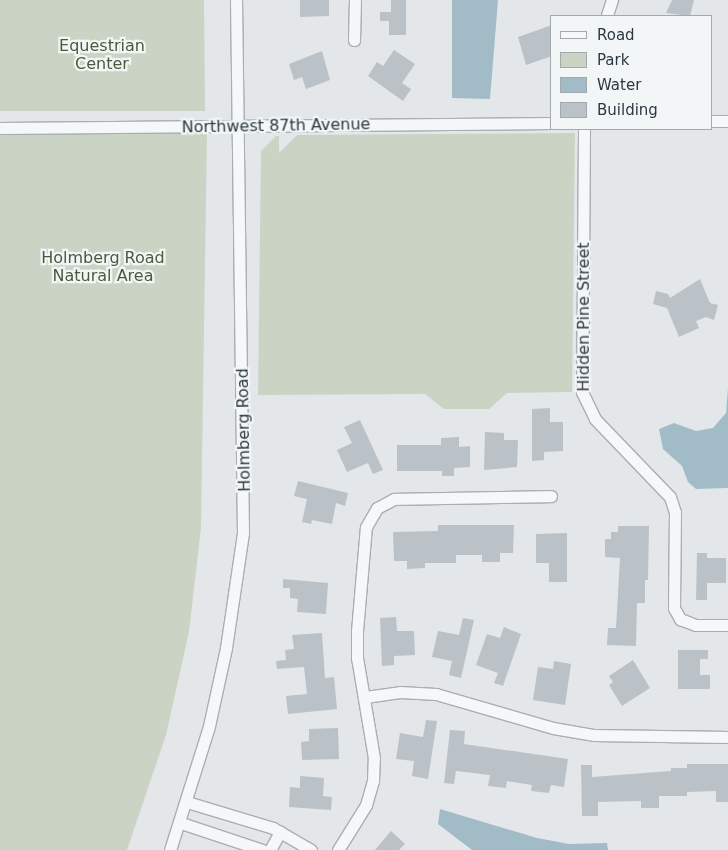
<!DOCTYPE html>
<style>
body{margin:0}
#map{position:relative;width:728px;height:850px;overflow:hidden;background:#e3e7ea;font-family:"DejaVu Sans",sans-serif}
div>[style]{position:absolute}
.green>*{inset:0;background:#cbd3c5}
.water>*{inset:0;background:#a1bcc7}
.building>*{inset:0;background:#bac2c7}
.roads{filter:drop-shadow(1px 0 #a8afb4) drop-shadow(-1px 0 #a8afb4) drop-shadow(0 1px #a8afb4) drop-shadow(0 -1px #a8afb4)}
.minor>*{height:11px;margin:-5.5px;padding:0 5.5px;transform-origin:5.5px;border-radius:5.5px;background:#f5f7f9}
span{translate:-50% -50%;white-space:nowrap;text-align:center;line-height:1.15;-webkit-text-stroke:4.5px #f3f6f7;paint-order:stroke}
.park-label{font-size:16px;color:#485c3a}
.street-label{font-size:16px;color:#2c3841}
.legend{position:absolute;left:550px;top:15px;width:162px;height:115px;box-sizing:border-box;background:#f3f6f7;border:1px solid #a3aaae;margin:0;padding:6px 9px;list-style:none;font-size:15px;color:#2c3841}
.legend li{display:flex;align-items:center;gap:10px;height:25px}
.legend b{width:25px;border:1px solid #a3aaae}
</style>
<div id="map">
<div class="green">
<i style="clip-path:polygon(0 0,204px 0,205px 111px,0 111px)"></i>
<i style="clip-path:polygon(207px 132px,201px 528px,189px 632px,166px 735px,127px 850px,0 850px,0 134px)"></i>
<i style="clip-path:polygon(575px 133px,572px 392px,507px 393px,489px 409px,444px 409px,425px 394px,258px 395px,261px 151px,276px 136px,279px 136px,279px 153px,297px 135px)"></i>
</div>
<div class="water">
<i style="clip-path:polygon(452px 0,498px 0,490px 99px,452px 98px)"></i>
<i style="clip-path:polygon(728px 388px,728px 488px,696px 489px,688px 482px,682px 466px,663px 449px,659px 429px,674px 423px,696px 431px,713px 428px,726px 413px)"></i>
<i style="clip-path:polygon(440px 809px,537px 838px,569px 844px,607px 843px,608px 850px,472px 850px,438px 824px)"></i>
</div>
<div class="building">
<i style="clip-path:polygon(300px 0,329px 0,329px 16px,300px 17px)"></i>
<i style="clip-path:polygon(391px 0,406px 0,406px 35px,389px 35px,389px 21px,380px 21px,380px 12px,391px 12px)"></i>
<i style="clip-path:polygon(672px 0,694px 0,690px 16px,666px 13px)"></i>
<i style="clip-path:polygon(552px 25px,552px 56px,526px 65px,518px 37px)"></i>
<i style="clip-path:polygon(394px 50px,415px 64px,402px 83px,411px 89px,403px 101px,368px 76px,377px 62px,383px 66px)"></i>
<i style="clip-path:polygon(322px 51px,330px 80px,306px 89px,302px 77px,294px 80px,289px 64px)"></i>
<i style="clip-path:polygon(700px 279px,710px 303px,718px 305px,714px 320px,706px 317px,696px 321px,699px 328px,679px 337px,667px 308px,653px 304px,656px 291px,668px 294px,670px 298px)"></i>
<i style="clip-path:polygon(550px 408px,550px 422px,563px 422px,563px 451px,544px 452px,544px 460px,532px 461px,532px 409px)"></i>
<i style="clip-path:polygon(360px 420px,383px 470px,373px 474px,368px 463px,347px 472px,337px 450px,352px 443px,344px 427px)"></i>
<i style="clip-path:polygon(485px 432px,504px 433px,504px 440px,518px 440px,517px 467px,484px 470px)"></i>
<i style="clip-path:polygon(459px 437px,459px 447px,470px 446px,470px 467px,454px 468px,454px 476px,442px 476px,442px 471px,397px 471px,397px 445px,441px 445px,441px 438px)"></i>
<i style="clip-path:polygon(298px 481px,348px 493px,345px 506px,336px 503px,332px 524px,312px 520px,311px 524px,302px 522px,307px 499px,294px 496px)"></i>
<i style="clip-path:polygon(438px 525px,514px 525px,513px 553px,500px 553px,500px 562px,482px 562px,482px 555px,456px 555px,456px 563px,425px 563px,425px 568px,407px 569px,407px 561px,394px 561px,393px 532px,438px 531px)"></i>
<i style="clip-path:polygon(618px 526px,649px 526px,648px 580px,645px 580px,645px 603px,637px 603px,636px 646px,607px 645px,608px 628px,616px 628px,620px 558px,605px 557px,605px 539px,611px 539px,611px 532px,618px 532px)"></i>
<i style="clip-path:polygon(567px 533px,567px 582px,549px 582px,549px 563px,536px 563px,536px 534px)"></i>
<i style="clip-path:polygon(697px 553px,707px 553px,707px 558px,726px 558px,726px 583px,707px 583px,707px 600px,696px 600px)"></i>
<i style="clip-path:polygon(283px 579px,328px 583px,326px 614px,297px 612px,298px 599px,290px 598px,290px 588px,283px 588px)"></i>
<i style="clip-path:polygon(396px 617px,397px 631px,414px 631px,415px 655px,394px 656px,394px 665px,382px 666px,380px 618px)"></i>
<i style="clip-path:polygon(463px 618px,474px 620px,461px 678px,449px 675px,452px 661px,432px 657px,438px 631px,459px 635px)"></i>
<i style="clip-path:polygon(504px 627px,521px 634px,503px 686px,494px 683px,498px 673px,476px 665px,487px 634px,500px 638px)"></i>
<i style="clip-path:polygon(322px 633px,325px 678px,334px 677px,337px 709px,288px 714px,286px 696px,307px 694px,304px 667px,277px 669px,276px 661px,286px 660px,285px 650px,294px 649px,292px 635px)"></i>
<i style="clip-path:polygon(678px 650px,708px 650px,708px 659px,700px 659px,700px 675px,710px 675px,710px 689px,678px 689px)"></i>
<i style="clip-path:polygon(633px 660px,650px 688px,622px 706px,609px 685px,613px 682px,609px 676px)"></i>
<i style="clip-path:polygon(554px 661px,571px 664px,565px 705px,533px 700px,538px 667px,553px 669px)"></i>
<i style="clip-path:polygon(426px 720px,437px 721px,428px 779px,412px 776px,414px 761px,396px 759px,400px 733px,423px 737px)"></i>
<i style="clip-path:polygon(338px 728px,339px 759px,302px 760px,301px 742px,309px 741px,309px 729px)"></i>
<i style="clip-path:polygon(450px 730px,465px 731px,464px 744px,568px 759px,564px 787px,551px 785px,549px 793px,531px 791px,532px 785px,507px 781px,506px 788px,488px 786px,490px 775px,456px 771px,454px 784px,444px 783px)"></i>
<i style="clip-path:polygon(687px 764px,728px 764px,728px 802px,716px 802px,716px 791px,687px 792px,687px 796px,659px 796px,659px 808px,641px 808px,641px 801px,598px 802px,598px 816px,582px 816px,581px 765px,592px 765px,592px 777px,671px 771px,671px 768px,687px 768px)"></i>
<i style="clip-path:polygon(300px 776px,324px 778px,323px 796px,332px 797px,331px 810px,289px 807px,290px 787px,300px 788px)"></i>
<i style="clip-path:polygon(391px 831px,405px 844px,399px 850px,375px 850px)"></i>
</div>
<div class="roads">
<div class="minor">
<i style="left:607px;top:15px;width:16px;rotate:-72deg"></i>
<i style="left:354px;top:40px;width:40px;rotate:-88.6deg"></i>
<i style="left:712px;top:121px;width:16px"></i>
<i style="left:0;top:128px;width:552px;rotate:-0.52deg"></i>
<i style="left:584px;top:129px;width:263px;rotate:90.4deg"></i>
<i style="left:582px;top:392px;width:30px;rotate:64deg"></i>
<i style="left:595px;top:419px;width:108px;rotate:46.1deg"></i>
<i style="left:670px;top:497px;width:16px;rotate:72deg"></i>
<i style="left:675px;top:512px;width:96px;rotate:90.6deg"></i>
<i style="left:674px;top:608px;width:13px;rotate:61deg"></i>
<i style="left:680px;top:619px;width:17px;rotate:21deg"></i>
<i style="left:696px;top:625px;width:32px"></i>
<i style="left:365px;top:697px;width:35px;rotate:-8deg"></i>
<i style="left:400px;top:692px;width:36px;rotate:3deg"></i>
<i style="left:436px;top:694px;width:122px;rotate:16.2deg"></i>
<i style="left:553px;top:728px;width:42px;rotate:9.7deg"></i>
<i style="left:594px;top:735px;width:134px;rotate:0.9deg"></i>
<i style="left:187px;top:802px;width:90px;rotate:16.8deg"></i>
<i style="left:273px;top:828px;width:44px;rotate:30.1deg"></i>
<i style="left:181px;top:823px;width:85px;rotate:18.4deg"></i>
<i style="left:170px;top:850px;width:130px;rotate:-72.5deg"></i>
<i style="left:209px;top:726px;width:80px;rotate:-77.7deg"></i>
<i style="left:226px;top:648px;width:116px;rotate:-81.6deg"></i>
<i style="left:243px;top:533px;width:533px;rotate:-90.75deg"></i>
<i style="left:270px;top:850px;width:21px;rotate:-61deg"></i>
<i style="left:338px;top:850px;width:53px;rotate:-58.1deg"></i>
<i style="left:366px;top:805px;width:25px;rotate:-74deg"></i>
<i style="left:373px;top:781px;width:23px;rotate:-88deg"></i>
<i style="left:374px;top:758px;width:101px;rotate:-99.6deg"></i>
<i style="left:357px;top:658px;width:27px;rotate:-90deg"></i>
<i style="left:357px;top:631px;width:104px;rotate:-85.1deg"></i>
<i style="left:366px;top:527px;width:22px;rotate:-60deg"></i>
<i style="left:377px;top:508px;width:19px;rotate:-28deg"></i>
<i style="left:394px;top:499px;width:157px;rotate:-1.1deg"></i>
</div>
</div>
<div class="park-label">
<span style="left:102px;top:55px">Equestrian<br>Center</span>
<span style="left:103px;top:267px">Holmberg Road<br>Natural Area</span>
</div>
<div class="street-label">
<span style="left:276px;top:126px;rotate:-1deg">Northwest 87th Avenue</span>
<span style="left:584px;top:317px;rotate:-90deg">Hidden Pine Street</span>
<span style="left:244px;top:430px;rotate:-91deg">Holmberg Road</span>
</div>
<ul class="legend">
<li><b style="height:6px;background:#f5f7f9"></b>Road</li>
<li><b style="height:14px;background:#cbd3c5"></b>Park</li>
<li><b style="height:14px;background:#a1bcc7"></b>Water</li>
<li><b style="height:14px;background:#bac2c7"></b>Building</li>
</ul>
</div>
